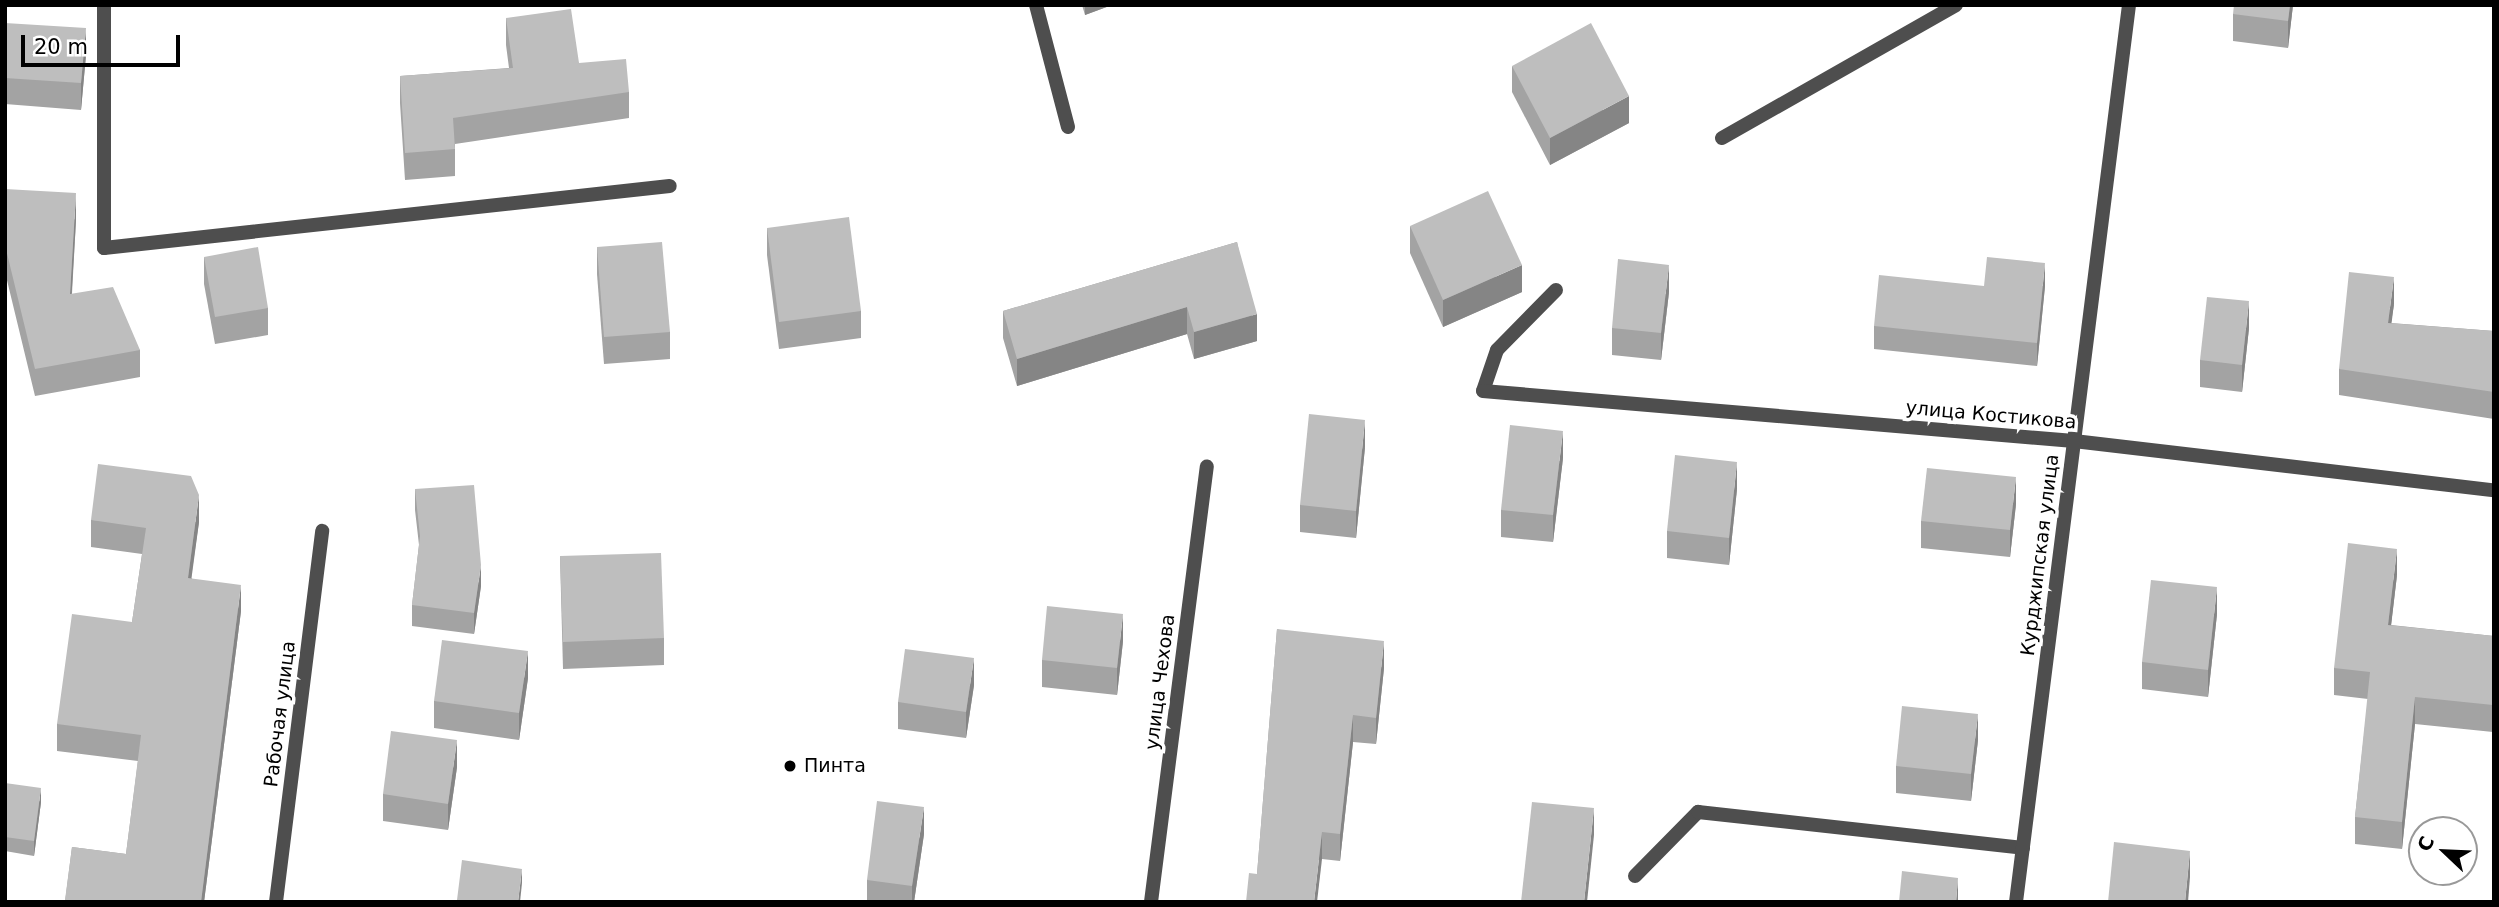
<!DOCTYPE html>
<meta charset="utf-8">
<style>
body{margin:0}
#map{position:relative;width:2499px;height:907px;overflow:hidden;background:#fff;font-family:"DejaVu Sans",sans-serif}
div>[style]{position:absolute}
.service>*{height:14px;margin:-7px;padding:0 7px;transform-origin:7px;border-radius:7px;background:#4e4e4e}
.minor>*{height:14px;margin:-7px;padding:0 7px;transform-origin:7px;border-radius:7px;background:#4e4e4e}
.wall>*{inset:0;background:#a3a3a3}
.shaded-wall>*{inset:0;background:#858585}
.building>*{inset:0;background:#bebebe}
.dots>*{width:19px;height:19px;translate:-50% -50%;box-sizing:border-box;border:4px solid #fff;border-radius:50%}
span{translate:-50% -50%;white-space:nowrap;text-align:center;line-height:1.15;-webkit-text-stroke:7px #fff;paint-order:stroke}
.street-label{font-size:19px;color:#000}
.poi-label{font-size:19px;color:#000}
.left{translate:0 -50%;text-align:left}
.frame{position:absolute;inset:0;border:7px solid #000;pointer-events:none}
.north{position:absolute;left:2408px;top:816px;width:70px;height:70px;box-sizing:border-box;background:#fff;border:2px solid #999;border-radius:50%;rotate:293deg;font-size:19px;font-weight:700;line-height:28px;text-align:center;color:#000}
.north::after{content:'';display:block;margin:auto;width:24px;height:32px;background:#000;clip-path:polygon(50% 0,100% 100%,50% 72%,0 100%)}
.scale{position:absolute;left:21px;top:35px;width:159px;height:32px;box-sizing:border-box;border:4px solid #000;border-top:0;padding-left:9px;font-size:21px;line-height:24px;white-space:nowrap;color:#000;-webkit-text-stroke:5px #fff;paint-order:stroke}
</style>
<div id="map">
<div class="service">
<i style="left:104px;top:248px;width:569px;rotate:-6.25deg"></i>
<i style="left:1635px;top:876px;width:90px;rotate:-45.5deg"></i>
<i style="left:1698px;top:812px;width:327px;rotate:6.3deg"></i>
</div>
<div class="minor">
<i style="left:1036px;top:5px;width:126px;rotate:75.3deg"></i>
<i style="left:1722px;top:138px;width:269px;rotate:-29.6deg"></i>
<i style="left:104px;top:248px;width:243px;rotate:-90deg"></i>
<i style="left:1556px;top:290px;width:84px;rotate:134.5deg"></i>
<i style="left:1497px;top:350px;width:43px;rotate:108.9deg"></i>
<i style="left:1483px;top:391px;width:593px;rotate:4.84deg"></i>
<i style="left:2074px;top:441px;width:423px;rotate:6.7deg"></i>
<i style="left:276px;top:902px;width:374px;rotate:-82.9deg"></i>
<i style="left:1151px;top:902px;width:439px;rotate:-82.7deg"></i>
<i style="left:2016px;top:902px;width:904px;rotate:-82.82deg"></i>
</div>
<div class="wall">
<i style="clip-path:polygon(1082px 5px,1112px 5px,1085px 15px)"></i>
<i style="clip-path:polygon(2293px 5px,2288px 48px,2233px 41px,2233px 14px)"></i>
<i style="clip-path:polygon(506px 18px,579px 63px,629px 92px,629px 118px,455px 144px,455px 176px,405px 180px,400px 103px,400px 76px,509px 68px,506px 45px)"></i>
<i style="clip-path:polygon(5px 23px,86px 55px,81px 110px,5px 104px)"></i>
<i style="clip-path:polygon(1512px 66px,1629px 123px,1550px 165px,1512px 92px)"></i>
<i style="clip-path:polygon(5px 189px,76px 220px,72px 294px,140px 350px,140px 377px,35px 396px,5px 272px)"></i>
<i style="clip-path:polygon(1410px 226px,1522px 292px,1443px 327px,1410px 253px)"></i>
<i style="clip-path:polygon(767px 228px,861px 311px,861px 338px,779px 349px,767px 255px)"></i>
<i style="clip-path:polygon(1237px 242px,1257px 341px,1194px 359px,1187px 334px,1017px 386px,1003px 338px,1003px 311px)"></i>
<i style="clip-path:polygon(597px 247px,670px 332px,670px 359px,604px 364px,597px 274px)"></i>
<i style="clip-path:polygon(204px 257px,268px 308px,268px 335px,215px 344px,204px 284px)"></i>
<i style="clip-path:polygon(1984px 286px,2045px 286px,2037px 366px,1874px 349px,1874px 326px)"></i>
<i style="clip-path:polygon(1669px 292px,1661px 360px,1612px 355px,1612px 328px)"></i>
<i style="clip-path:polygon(2394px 304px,2391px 323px,2494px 331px,2494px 419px,2339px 395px,2339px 369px)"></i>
<i style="clip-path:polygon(2249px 328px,2242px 392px,2200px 387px,2200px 360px)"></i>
<i style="clip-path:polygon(1365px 447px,1356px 538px,1300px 532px,1300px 505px)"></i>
<i style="clip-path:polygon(1563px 458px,1553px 542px,1501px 537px,1501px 510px)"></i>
<i style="clip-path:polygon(415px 489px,481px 586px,474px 634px,412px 626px,412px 605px,419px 545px,415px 510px)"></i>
<i style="clip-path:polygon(1737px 489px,1729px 565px,1667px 558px,1667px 531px)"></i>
<i style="clip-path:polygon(2016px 504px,2010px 557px,1921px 548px,1921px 521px)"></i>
<i style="clip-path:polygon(91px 520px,199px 522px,191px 578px,241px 611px,204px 902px,65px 902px,72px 847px,126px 854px,138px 761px,57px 751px,57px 724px,132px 622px,142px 554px,91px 547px)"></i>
<i style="clip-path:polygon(560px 556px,664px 638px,664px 665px,563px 669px)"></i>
<i style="clip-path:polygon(2397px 575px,2391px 625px,2494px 636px,2493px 732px,2415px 724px,2402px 849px,2355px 844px,2355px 817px,2368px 699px,2334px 695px,2334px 668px)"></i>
<i style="clip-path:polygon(2217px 614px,2208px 697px,2142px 689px,2142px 662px)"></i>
<i style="clip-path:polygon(1277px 629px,1384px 668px,1376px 744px,1353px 742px,1340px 861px,1322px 859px,1257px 874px)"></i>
<i style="clip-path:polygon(1123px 641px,1117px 695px,1042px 687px,1042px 660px)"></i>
<i style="clip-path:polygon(528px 678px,519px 740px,434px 728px,434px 701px)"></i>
<i style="clip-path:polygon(974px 685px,966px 738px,898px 729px,898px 702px)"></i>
<i style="clip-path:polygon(1978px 740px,1971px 801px,1896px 793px,1896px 766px)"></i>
<i style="clip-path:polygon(457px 767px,448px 830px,383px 821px,383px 794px)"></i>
<i style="clip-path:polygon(5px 783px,41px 802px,34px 856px,5px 851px)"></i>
<i style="clip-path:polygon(924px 834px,914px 902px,867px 902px,867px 880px)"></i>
</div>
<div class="shaded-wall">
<i style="clip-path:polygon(1085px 5px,1112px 5px,1085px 15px)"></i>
<i style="clip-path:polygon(2290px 5px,2293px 5px,2288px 48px,2288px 21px)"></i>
<i style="clip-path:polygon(86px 28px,86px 55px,81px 110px,81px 83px)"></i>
<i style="clip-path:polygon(1629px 96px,1629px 123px,1550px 165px,1550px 138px)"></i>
<i style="clip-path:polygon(76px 193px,76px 220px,70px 321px,70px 294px)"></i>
<i style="clip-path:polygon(2045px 263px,2045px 286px,2037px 366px,2037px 343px)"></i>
<i style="clip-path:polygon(1522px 265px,1522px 292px,1443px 327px,1443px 300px)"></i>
<i style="clip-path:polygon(1669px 265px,1669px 292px,1661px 360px,1661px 333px)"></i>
<i style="clip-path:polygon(2394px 277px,2394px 304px,2388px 350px,2388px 323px)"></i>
<i style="clip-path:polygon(2249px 301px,2249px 328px,2242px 392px,2242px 365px)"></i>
<i style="clip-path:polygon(1187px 307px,1187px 334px,1017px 386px,1017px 359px)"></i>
<i style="clip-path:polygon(1257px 314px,1257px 341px,1194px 359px,1194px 332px)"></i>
<i style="clip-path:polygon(1365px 420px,1365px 447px,1356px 538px,1356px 511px)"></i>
<i style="clip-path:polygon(1563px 431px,1563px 458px,1553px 542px,1553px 515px)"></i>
<i style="clip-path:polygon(1737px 462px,1737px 489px,1729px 565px,1729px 538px)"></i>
<i style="clip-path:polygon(2016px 477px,2016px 504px,2010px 557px,2010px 530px)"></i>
<i style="clip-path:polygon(199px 495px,199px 522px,188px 604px,188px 578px)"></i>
<i style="clip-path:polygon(2397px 549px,2397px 575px,2388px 652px,2388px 625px)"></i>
<i style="clip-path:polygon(481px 565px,481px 586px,474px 634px,474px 613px)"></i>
<i style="clip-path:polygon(241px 585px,241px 611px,204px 902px,201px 902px)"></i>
<i style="clip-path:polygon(2217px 587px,2217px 614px,2208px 697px,2208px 670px)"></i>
<i style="clip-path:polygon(1123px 614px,1123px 641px,1117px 695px,1117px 668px)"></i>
<i style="clip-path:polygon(1384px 641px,1384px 668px,1376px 744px,1376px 718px)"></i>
<i style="clip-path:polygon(528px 651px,528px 678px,519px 740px,519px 713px)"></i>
<i style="clip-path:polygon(974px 658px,974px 685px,966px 738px,966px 712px)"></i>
<i style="clip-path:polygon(2415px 697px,2415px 724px,2402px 849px,2402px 822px)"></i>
<i style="clip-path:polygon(2494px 699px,2494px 726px,2493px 732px,2493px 705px)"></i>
<i style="clip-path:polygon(1978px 714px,1978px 740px,1971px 801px,1971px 774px)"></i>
<i style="clip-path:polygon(1353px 715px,1353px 742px,1340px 861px,1340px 834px)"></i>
<i style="clip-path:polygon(457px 740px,457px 767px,448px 830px,448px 804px)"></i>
<i style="clip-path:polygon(41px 788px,41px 802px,34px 856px,34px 841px)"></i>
<i style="clip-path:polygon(924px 807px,924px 834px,914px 902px,912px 902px,912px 886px)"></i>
<i style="clip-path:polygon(1594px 808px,1594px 835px,1587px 902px,1584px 902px)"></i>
<i style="clip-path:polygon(1322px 832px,1322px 859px,1317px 902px,1314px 902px)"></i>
<i style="clip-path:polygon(2190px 851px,2190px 877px,2188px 902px,2185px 902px)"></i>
<i style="clip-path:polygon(522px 869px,522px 883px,520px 902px,518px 902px)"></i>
<i style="clip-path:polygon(1958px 878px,1958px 902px,1956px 902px)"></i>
</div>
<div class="building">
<i style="clip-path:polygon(2234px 5px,2290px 5px,2288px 21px,2233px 14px)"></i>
<i style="clip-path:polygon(571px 9px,579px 63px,626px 59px,629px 92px,453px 118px,455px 149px,405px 153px,400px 76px,513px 68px,506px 18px)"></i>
<i style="clip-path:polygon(5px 23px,86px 28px,81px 83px,5px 78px)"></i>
<i style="clip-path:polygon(1591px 23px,1629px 96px,1550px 138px,1512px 66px)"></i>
<i style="clip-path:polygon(5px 189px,76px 193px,70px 294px,113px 287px,140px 350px,35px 369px,5px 245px)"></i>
<i style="clip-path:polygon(1488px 191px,1522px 265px,1443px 300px,1410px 226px)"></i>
<i style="clip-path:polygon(849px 217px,861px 311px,779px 322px,767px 228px)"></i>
<i style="clip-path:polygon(662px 242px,670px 332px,604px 337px,597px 247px)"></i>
<i style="clip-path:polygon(1237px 242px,1257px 314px,1194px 332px,1187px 307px,1017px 359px,1003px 311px)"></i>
<i style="clip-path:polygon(258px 247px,268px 308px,215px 317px,204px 257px)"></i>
<i style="clip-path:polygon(1987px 257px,2045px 263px,2037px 343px,1874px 326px,1879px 275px,1984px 286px)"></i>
<i style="clip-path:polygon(1618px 259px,1669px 265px,1661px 333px,1612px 328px)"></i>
<i style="clip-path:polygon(2349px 272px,2394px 277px,2388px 323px,2494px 331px,2494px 392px,2339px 369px)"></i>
<i style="clip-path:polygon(2207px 297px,2249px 301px,2242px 365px,2200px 360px)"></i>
<i style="clip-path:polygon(1309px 414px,1365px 420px,1356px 511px,1300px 505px)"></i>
<i style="clip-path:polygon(1510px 425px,1563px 431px,1553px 515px,1501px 510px)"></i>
<i style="clip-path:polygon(1675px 455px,1737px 462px,1729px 538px,1667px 531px)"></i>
<i style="clip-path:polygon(98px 464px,191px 476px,199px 495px,188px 578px,241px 585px,201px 902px,77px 902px,65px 900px,72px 847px,126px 854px,141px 735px,57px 724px,72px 614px,132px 622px,146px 528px,91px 520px)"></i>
<i style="clip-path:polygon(1927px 468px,2016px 477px,2010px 530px,1921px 521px)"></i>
<i style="clip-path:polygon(474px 485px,481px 565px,474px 613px,412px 605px,420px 536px,415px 489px)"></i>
<i style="clip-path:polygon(2348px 543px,2397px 549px,2388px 625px,2494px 636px,2493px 705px,2415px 697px,2402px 822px,2355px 817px,2370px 672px,2334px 668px)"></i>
<i style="clip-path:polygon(661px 553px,664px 638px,563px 642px,560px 556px)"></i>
<i style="clip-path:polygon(2151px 580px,2217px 587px,2208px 670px,2142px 662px)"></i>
<i style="clip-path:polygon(1047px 606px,1123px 614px,1117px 668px,1042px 660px)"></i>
<i style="clip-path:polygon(1277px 629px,1384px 641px,1376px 718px,1353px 715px,1340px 834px,1322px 832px,1314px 902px,1246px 902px,1249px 873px,1257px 874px)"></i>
<i style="clip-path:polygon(442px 640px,528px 651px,519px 713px,434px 701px)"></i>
<i style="clip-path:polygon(905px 649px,974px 658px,966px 712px,898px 702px)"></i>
<i style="clip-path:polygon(1902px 706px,1978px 714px,1971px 774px,1896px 766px)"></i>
<i style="clip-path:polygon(391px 731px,457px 740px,448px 804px,383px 794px)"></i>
<i style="clip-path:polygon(5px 783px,41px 788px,34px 841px,5px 837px)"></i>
<i style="clip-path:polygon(877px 801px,924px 807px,912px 886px,867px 880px)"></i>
<i style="clip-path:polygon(1532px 802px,1594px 808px,1584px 902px,1521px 902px)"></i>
<i style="clip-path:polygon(2114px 842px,2190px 851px,2185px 902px,2108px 902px)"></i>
<i style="clip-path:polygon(462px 860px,522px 869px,518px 902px,468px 902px,457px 900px)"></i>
<i style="clip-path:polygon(1902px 871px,1958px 878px,1956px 902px,1899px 902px)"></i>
</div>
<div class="dots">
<i style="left:790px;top:766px;background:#000"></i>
</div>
<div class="street-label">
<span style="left:1991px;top:415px;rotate:5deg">улица Костикова</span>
<span style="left:2040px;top:555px;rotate:-83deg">Курджипская улица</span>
<span style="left:1160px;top:682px;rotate:-83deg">улица Чехова</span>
<span style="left:280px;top:714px;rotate:-83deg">Рабочая улица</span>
</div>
<div class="poi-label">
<span class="left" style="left:804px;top:766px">Пинта</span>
</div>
<div class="frame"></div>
<div class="north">С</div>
<div class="scale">20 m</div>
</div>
